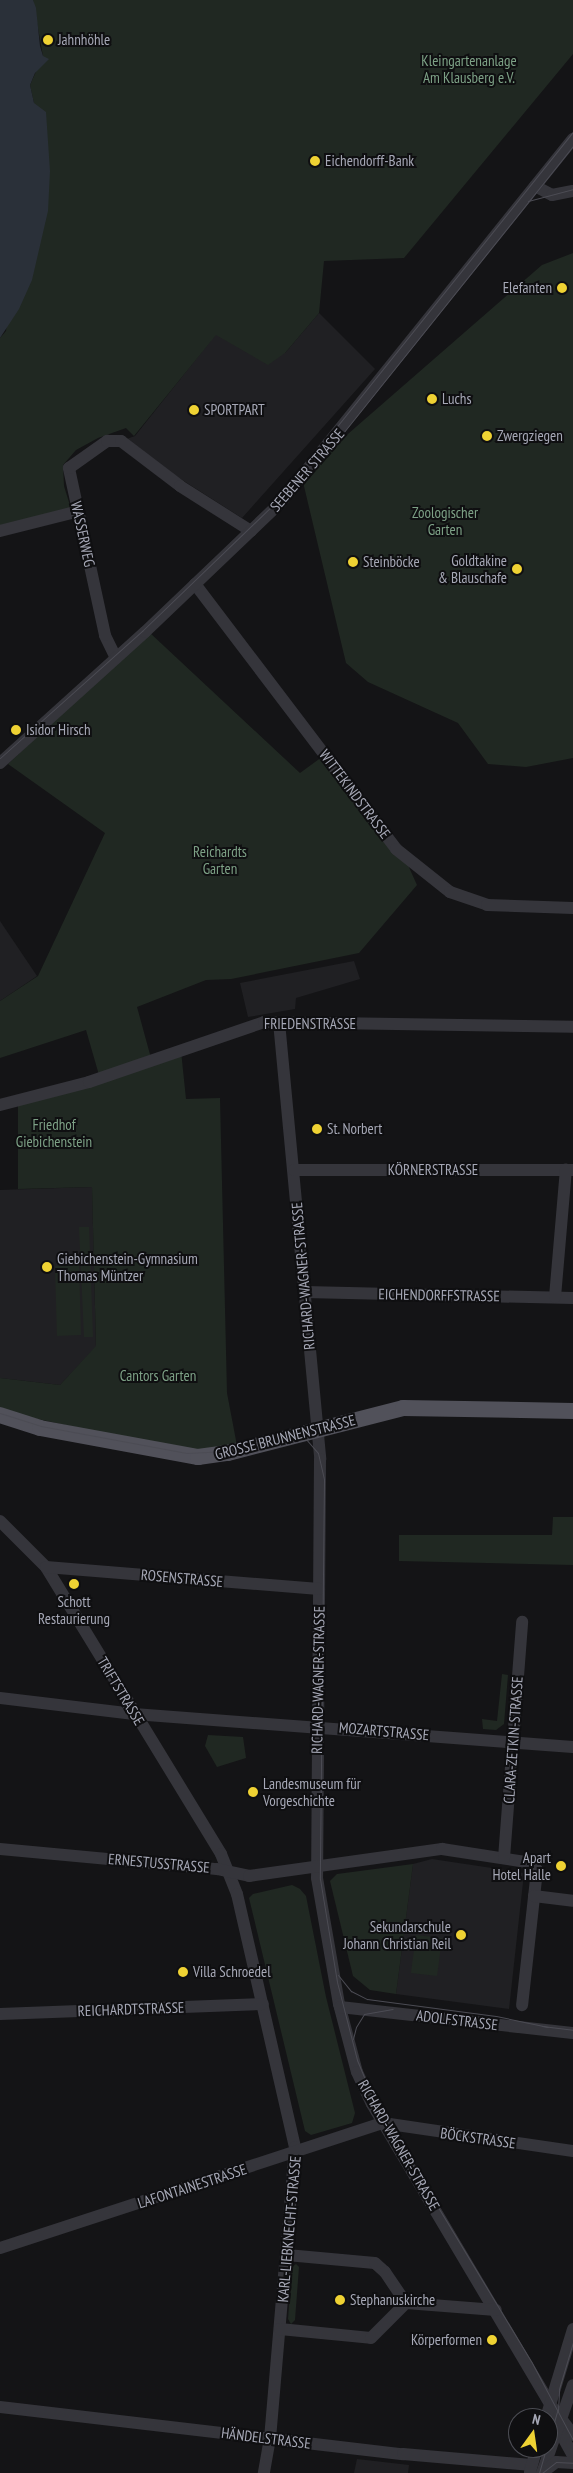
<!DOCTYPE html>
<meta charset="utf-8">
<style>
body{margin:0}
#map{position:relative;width:573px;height:2473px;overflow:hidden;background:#141416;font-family:"PT Sans Narrow",sans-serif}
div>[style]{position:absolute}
.built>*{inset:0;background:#202023}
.green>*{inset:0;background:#202822}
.water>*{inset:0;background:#2a3039}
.minor>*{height:12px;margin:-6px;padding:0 6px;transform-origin:6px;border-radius:6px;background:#35353b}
.major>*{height:16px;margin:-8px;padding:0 8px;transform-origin:8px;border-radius:8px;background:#51515a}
.tram>*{height:1px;margin:-0.5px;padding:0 0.5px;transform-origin:0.5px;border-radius:0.5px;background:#4c4c54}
.dots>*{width:14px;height:14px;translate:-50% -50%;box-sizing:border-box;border:2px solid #0f0f11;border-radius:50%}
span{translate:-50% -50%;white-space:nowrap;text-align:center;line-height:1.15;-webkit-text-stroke:4px #0f0f11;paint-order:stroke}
.poi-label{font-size:15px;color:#a6a8b6}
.left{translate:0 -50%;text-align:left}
.right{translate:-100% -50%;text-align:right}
.park-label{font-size:15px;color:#7da186}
.street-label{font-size:15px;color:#a6a8b6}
.north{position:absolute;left:508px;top:2408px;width:50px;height:50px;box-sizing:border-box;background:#0f0f11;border:1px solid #4b4c53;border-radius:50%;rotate:14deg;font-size:14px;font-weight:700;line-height:20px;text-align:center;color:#a6a8b6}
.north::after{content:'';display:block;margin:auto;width:18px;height:22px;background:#efd233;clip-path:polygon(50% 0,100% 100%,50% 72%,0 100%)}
</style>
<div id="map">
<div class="built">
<i style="clip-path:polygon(319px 313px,375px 369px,242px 518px,121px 441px,135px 436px,216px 334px,285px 353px)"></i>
<i style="clip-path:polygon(0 921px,37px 976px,0 1001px)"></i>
<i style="clip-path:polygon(354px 961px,360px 979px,296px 998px,295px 1009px,248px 1017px,240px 983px)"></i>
<i style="clip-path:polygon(92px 1187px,96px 1347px,60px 1385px,0 1378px,0 1190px)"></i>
<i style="clip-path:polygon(432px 1859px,524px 1873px,509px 2009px,396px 1994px,413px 1864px)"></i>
<i style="clip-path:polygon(357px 2459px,409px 2465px,408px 2473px,354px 2473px)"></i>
</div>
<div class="green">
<i style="clip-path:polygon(33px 0,573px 0,573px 54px,404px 258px,324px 261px,319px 313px,285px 353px,268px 365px,216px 335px,134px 436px,126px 428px,98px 438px,76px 450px,63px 465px,64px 486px,72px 512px,0 527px,0 338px,6px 331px,34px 103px,30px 85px,43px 56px)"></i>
<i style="clip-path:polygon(573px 253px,573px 758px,526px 767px,488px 764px,458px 723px,368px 682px,346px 663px,303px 482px,333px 447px,542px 265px)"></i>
<i style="clip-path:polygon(149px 632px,300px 773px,326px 754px,398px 843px,417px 885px,359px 953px,231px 979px,206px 980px,137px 1007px,151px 1058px,99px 1075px,86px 1030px,0 1058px,0 1001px,38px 976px,105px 833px,8px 764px)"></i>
<i style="clip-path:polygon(181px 1051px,186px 1099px,220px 1098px,227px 1393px,238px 1451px,197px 1453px,0 1411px,0 1378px,60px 1385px,96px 1346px,92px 1187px,18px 1189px,18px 1103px)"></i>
<i style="clip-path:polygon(79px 1227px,89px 1227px,93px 1337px,84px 1337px)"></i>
<i style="clip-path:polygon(79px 1265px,81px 1335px,57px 1336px,55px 1266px)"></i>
<i style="clip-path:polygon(553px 1517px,573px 1517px,573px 1565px,399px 1561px,399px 1535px,552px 1535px)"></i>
<i style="clip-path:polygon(502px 1674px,508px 1675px,504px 1724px,496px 1730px,483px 1729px,482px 1719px,497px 1721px)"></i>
<i style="clip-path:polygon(208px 1735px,243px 1737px,246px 1758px,217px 1767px,205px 1746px)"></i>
<i style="clip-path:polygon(413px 1864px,396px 1994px,370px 1990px,353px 1976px,330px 1881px,337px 1874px)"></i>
<i style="clip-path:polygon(292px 1885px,300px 1889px,306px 1896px,326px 1997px,355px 2113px,352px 2123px,311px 2135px,305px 2131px,249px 1898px,253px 1894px)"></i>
<i style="clip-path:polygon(416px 1935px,442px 1938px,437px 1976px,411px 1973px)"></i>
<i style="clip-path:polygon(296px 2264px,299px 2267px,295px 2320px,291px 2324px,288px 2319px,292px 2267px)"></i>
</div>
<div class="water">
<i style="clip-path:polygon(0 0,33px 0,36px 8px,40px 46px,43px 56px,49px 59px,35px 73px,30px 85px,34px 103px,46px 112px,50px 171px,48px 211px,32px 280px,19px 309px,0 338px)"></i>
</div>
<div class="minor">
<i style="left:535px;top:186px;width:19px;rotate:28deg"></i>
<i style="left:552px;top:195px;width:21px;rotate:-11deg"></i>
<i style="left:0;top:531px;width:81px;rotate:-14.2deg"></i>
<i style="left:195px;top:584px;width:333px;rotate:52.8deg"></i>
<i style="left:396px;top:849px;width:69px;rotate:38.5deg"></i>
<i style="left:450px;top:892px;width:39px;rotate:19deg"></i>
<i style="left:487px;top:905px;width:86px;rotate:2deg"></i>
<i style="left:116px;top:658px;width:25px;rotate:-116deg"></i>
<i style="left:105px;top:635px;width:171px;rotate:-102.2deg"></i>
<i style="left:69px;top:468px;width:47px;rotate:-35.4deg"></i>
<i style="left:107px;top:441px;width:14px"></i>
<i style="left:121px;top:441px;width:74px;rotate:37.3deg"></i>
<i style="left:180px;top:486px;width:84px;rotate:32.4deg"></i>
<i style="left:0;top:763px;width:195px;rotate:-42.1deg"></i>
<i style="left:145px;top:632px;width:188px;rotate:-43.7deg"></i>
<i style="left:281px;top:502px;width:466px;rotate:-51.2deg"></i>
<i style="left:279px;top:1022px;width:439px;rotate:84.6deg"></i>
<i style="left:320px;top:1459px;width:419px;rotate:90.4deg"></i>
<i style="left:317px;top:1878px;width:128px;rotate:80.1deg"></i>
<i style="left:339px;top:2004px;width:70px;rotate:75.2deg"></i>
<i style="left:357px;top:2072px;width:35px;rotate:65deg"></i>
<i style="left:372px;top:2104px;width:349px;rotate:59.3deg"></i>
<i style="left:550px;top:2404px;width:39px;rotate:53deg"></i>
<i style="left:0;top:1105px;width:92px;rotate:-14.5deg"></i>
<i style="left:89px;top:1082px;width:185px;rotate:-18.9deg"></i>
<i style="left:264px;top:1022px;width:309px;rotate:0.9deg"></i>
<i style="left:294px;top:1170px;width:279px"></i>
<i style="left:305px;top:1292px;width:268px;rotate:1.3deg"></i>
<i style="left:555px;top:1297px;width:128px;rotate:-85.1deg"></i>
<i style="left:0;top:1521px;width:65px;rotate:45deg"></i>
<i style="left:46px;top:1567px;width:336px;rotate:58.6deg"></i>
<i style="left:221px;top:1854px;width:43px;rotate:68.2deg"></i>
<i style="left:237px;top:1894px;width:260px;rotate:77.1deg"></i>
<i style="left:295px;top:2147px;width:292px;rotate:94.9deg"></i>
<i style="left:270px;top:2438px;width:36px;rotate:100deg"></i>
<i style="left:46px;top:1567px;width:274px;rotate:4.6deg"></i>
<i style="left:0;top:1698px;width:135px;rotate:6.8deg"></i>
<i style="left:134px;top:1714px;width:440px;rotate:4.3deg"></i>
<i style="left:0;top:1849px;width:218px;rotate:5.3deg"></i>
<i style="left:217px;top:1869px;width:33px;rotate:12deg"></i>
<i style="left:249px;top:1876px;width:195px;rotate:-8deg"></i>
<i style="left:442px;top:1849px;width:91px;rotate:8.8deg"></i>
<i style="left:532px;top:1863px;width:9px;rotate:54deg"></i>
<i style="left:537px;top:1870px;width:136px;rotate:96.3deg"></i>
<i style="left:504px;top:1858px;width:237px;rotate:-85.6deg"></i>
<i style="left:534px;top:1896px;width:39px;rotate:7deg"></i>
<i style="left:340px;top:2007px;width:234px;rotate:6.4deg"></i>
<i style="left:0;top:2014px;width:263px;rotate:-2.2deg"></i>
<i style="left:0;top:2248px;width:403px;rotate:-18.1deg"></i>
<i style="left:383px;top:2123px;width:192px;rotate:8.4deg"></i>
<i style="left:287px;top:2255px;width:88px;rotate:5.2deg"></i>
<i style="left:375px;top:2263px;width:13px;rotate:42deg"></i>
<i style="left:385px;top:2272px;width:37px;rotate:56deg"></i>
<i style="left:280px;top:2329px;width:91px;rotate:5.6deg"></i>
<i style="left:371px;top:2338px;width:49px;rotate:-45deg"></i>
<i style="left:406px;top:2303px;width:90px;rotate:4.4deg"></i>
<i style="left:0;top:2407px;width:406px;rotate:6.7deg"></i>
<i style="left:403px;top:2454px;width:129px;rotate:4.9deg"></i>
<i style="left:546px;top:2418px;width:93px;rotate:-73.1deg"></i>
<i style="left:555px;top:2423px;width:38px;rotate:61deg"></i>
<i style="left:530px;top:2472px;width:25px;rotate:-74deg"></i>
<i style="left:542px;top:2473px;width:93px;rotate:-70.6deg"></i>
<i style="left:542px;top:2473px;width:18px;rotate:-38deg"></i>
<i style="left:556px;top:2462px;width:17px;rotate:3deg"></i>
</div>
<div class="major">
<i style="left:0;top:1415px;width:42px;rotate:18deg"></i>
<i style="left:40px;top:1428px;width:161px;rotate:10.4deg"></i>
<i style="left:198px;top:1457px;width:30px;rotate:-8deg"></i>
<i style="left:228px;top:1453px;width:181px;rotate:-14.4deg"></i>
<i style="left:403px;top:1408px;width:170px;rotate:1deg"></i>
</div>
<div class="tram">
<i style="left:528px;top:201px;width:47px;rotate:-14.9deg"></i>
<i style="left:323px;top:458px;width:400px;rotate:-51.3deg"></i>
<i style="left:0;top:758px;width:191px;rotate:-41.8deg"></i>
<i style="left:142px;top:631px;width:189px;rotate:-43.9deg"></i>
<i style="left:278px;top:500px;width:472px;rotate:-51.3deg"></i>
<i style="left:0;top:1413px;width:43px;rotate:17.6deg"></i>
<i style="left:41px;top:1426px;width:148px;rotate:10.5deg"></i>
<i style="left:187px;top:1453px;width:41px;rotate:-2.8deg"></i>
<i style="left:228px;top:1451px;width:62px;rotate:-14.9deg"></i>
<i style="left:288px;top:1435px;width:17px;rotate:10deg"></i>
<i style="left:305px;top:1438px;width:20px;rotate:49deg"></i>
<i style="left:318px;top:1453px;width:27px;rotate:77deg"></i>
<i style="left:324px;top:1479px;width:400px;rotate:90.6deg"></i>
<i style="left:320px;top:1879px;width:104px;rotate:80.6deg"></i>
<i style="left:337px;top:1982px;width:81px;rotate:75.6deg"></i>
<i style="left:357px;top:2060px;width:44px;rotate:67.5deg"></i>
<i style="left:374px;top:2101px;width:304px;rotate:58.9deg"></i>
<i style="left:531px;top:2361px;width:89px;rotate:62deg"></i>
<i style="left:338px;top:1975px;width:21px;rotate:51deg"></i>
<i style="left:351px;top:1991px;width:18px;rotate:27deg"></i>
<i style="left:367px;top:1999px;width:130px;rotate:7.5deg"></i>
<i style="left:496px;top:2016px;width:53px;rotate:11.9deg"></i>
<i style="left:542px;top:2026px;width:31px;rotate:7deg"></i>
<i style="left:353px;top:2039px;width:12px;rotate:-76deg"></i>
<i style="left:356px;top:2027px;width:15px;rotate:-58deg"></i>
<i style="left:364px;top:2014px;width:29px;rotate:-10deg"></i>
<i style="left:558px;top:2411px;width:22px;rotate:-87deg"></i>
<i style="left:559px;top:2389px;width:49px;rotate:-73.4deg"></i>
<i style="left:548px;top:2443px;width:35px;rotate:-74deg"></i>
<i style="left:539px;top:2473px;width:26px;rotate:-74deg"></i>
<i style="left:542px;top:2473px;width:18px;rotate:-38deg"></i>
<i style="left:556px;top:2462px;width:17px;rotate:3deg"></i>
</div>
<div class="dots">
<i style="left:48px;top:40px;background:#efd233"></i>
<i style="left:315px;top:161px;background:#efd233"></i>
<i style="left:562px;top:288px;background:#efd233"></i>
<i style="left:432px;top:399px;background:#efd233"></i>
<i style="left:194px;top:410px;background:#efd233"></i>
<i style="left:487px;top:436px;background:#efd233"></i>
<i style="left:353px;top:562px;background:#efd233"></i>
<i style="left:517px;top:569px;background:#efd233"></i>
<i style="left:16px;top:730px;background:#efd233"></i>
<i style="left:317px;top:1129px;background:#efd233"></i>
<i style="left:47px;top:1267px;background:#efd233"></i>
<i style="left:74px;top:1584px;background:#efd233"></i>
<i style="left:253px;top:1792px;background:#efd233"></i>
<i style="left:561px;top:1866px;background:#efd233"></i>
<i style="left:461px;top:1935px;background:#efd233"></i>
<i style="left:183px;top:1972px;background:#efd233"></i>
<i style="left:340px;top:2300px;background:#efd233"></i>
<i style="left:492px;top:2340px;background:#efd233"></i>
</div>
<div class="poi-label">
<span class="left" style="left:58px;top:40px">Jahnhöhle</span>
<span class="left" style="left:325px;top:161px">Eichendorff-Bank</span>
<span class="right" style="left:552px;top:288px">Elefanten</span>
<span class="left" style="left:442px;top:399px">Luchs</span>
<span class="left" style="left:204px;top:410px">SPORTPART</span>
<span class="left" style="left:497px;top:436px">Zwergziegen</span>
<span class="right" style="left:507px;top:569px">Goldtakine<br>&amp; Blauschafe</span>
<span class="left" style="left:363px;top:562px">Steinböcke</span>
<span class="left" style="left:26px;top:730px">Isidor Hirsch</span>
<span class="left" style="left:327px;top:1129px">St. Norbert</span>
<span class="left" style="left:57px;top:1267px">Giebichenstein-Gymnasium<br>Thomas Müntzer</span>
<span style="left:74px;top:1610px">Schott<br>Restaurierung</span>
<span class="left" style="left:263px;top:1792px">Landesmuseum für<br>Vorgeschichte</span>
<span class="right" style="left:551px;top:1866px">Apart<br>Hotel Halle</span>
<span class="right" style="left:451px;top:1935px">Sekundarschule<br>Johann Christian Reil</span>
<span class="left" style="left:193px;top:1972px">Villa Schroedel</span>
<span class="left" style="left:350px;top:2300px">Stephanuskirche</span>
<span class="right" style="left:482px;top:2340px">Körperformen</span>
</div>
<div class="park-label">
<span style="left:469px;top:69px">Kleingartenanlage<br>Am Klausberg e.V.</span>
<span style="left:445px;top:521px">Zoologischer<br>Garten</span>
<span style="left:220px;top:860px">Reichardts<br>Garten</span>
<span style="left:54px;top:1133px">Friedhof<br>Giebichenstein</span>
<span style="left:158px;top:1376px">Cantors Garten</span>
</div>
<div class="street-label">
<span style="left:307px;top:470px;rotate:-49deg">SEEBENER STRASSE</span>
<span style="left:83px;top:534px;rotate:78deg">WASSERWEG</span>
<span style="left:355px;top:794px;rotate:53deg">WITTEKINDSTRASSE</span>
<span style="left:310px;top:1024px">FRIEDENSTRASSE</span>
<span style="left:433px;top:1170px">KÖRNERSTRASSE</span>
<span style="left:303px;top:1276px;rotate:-95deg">RICHARD-WAGNER-STRASSE</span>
<span style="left:439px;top:1295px;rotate:1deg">EICHENDORFFSTRASSE</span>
<span style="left:285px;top:1437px;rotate:-14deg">GROSSE BRUNNENSTRASSE</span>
<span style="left:182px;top:1578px;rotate:5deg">ROSENSTRASSE</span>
<span style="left:318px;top:1680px;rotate:-89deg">RICHARD-WAGNER-STRASSE</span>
<span style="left:121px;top:1691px;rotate:59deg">TRIFTSTRASSE</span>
<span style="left:384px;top:1731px;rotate:5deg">MOZARTSTRASSE</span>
<span style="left:513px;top:1740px;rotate:-86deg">CLARA-ZETKIN-STRASSE</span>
<span style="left:159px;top:1863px;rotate:5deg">ERNESTUSSTRASSE</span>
<span style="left:131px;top:2009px;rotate:-2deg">REICHARDTSTRASSE</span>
<span style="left:457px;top:2020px;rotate:7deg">ADOLFSTRASSE</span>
<span style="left:478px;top:2138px;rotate:8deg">BÖCKSTRASSE</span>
<span style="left:399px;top:2145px;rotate:60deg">RICHARD-WAGNER-STRASSE</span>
<span style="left:192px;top:2186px;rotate:-18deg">LAFONTAINESTRASSE</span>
<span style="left:289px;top:2229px;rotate:-85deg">KARL-LIEBKNECHT-STRASSE</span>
<span style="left:266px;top:2438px;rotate:7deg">HÄNDELSTRASSE</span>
</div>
<div class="north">N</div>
</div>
